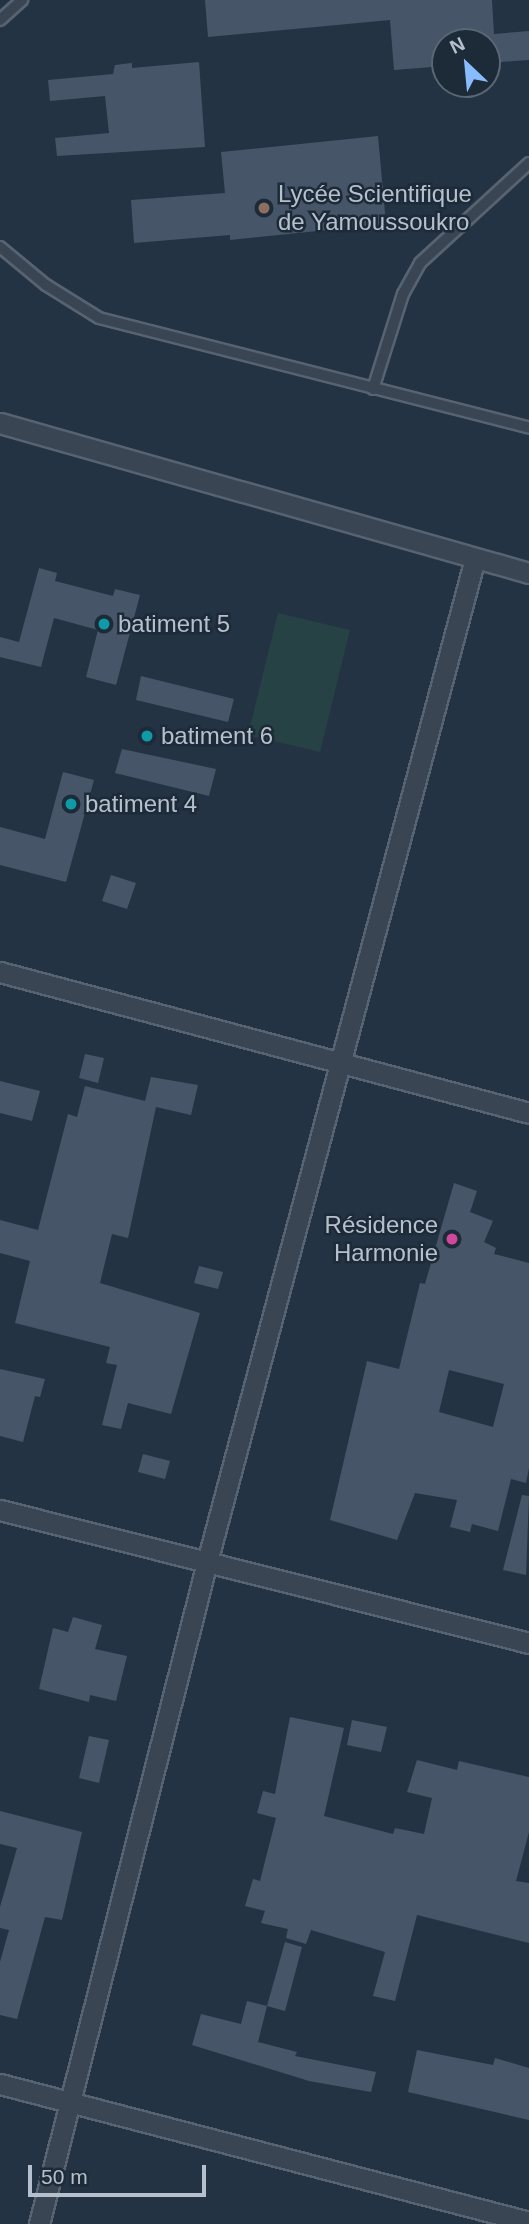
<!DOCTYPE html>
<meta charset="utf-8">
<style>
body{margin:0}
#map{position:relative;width:529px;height:2224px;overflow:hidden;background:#243344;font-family:Arial,sans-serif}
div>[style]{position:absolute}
.green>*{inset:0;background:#264244}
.building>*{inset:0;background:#465568}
.roads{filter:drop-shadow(2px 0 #576370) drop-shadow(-2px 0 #576370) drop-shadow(0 2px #576370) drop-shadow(0 -2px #576370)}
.lane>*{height:10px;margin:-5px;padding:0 5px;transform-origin:5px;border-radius:5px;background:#394553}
.street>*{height:19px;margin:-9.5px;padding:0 9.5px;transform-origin:9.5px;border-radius:9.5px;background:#394553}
.dots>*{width:19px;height:19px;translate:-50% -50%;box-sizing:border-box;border:4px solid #1d2a38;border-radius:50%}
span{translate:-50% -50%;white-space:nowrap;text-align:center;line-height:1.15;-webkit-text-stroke:5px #1d2a38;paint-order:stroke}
.poi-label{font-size:24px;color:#b6c0cd}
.left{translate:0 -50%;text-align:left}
.right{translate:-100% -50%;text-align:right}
.north{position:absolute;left:431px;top:28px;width:70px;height:70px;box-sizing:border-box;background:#1d2a38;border:2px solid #5a6674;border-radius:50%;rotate:334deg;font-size:19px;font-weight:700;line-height:28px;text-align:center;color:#b6c0cd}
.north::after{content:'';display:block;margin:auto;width:24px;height:32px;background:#89bcff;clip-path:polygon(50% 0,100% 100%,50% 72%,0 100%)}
.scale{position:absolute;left:28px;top:2165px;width:178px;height:32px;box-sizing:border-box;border:4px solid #b6c0cd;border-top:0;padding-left:9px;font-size:21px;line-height:24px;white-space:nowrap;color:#b6c0cd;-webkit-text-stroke:5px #1d2a38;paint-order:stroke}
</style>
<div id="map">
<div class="green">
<i style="clip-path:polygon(278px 613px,350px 630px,320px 752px,248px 735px)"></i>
</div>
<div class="building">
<i style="clip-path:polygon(205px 0,492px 0,494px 34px,529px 31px,529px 60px,487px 63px,487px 42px,445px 42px,445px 66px,394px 70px,390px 20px,208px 37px)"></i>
<i style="clip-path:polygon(199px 62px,205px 147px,57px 156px,55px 138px,109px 133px,105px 96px,50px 101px,48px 80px,113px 74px,115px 65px,132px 63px,132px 68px)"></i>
<i style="clip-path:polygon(378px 136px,386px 224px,230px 240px,230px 235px,134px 243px,131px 200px,225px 193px,221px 152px)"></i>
<i style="clip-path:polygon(39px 568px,57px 573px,55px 581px,113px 596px,115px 589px,140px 595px,116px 685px,86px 677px,98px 630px,54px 618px,41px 667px,0 657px,0 637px,19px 642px)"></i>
<i style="clip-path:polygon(141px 676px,234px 699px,228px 722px,136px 700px)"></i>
<i style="clip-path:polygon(122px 749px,216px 769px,209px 796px,115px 773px)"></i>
<i style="clip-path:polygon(63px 772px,94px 780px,66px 882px,0 865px,0 827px,45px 839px)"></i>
<i style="clip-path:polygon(111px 875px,136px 883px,127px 909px,102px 901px)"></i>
<i style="clip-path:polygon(85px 1054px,104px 1058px,98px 1083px,79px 1078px)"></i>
<i style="clip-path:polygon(151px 1077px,198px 1085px,191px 1115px,156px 1107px,128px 1238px,112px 1234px,100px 1283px,200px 1313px,171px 1414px,128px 1403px,121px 1429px,102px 1425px,117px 1365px,106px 1363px,110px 1347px,15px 1323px,30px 1261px,0 1253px,0 1220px,38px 1230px,68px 1114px,77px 1117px,85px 1086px,145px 1101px)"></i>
<i style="clip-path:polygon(0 1081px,40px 1091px,32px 1121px,0 1113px)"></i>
<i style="clip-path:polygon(evenodd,454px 1183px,477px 1191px,470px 1212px,493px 1221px,484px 1242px,496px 1248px,494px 1254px,529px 1263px,529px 1468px,526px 1483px,511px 1479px,498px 1531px,472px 1524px,470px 1532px,450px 1527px,457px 1500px,415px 1493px,397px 1540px,330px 1520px,367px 1361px,399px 1369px,420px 1283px,425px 1284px,454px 1183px,449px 1370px,504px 1384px,493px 1427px,439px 1412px,449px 1370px)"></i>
<i style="clip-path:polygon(199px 1266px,223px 1272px,218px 1289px,194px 1283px)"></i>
<i style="clip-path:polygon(0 1369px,45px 1379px,40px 1397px,35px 1396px,23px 1442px,0 1436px)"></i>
<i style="clip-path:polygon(143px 1454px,170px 1461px,165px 1479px,138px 1472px)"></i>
<i style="clip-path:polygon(522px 1495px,529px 1496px,526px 1575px,503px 1570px)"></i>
<i style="clip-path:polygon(73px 1617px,102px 1625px,95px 1649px,127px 1656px,116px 1701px,90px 1695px,89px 1702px,39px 1689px,53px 1628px,68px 1632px)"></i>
<i style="clip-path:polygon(290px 1717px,344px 1728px,324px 1816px,393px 1834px,395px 1828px,424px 1834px,432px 1798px,407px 1792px,417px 1760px,457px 1770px,459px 1761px,529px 1777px,529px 1832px,516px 1881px,529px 1883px,529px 1943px,417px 1915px,395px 2001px,373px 1996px,385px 1952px,311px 1930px,306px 1944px,286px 1938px,288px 1929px,261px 1923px,265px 1911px,245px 1906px,253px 1879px,260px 1881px,276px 1818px,257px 1813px,263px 1791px,275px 1794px)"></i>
<i style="clip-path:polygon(352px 1720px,387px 1727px,381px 1752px,347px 1745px)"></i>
<i style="clip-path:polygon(89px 1736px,109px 1740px,99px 1783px,79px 1778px)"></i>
<i style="clip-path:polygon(0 1811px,82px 1832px,62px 1920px,45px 1917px,17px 2019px,0 2015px,0 1962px,9px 1930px,0 1928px,0 1907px,17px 1848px,0 1844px)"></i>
<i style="clip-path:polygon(285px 1942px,302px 1947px,285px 2011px,267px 2006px)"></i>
<i style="clip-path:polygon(247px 2001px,267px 2006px,258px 2042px,297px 2052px,295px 2056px,376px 2072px,371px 2092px,309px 2081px,192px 2045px,201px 2014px,241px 2024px)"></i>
<i style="clip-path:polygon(417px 2050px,493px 2065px,495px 2058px,529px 2068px,529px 2120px,408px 2092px)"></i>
</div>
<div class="roads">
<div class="lane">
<i style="left:0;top:20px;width:30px;rotate:-42deg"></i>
<i style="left:0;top:247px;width:60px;rotate:39.6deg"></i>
<i style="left:46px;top:285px;width:62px;rotate:31.9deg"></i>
<i style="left:99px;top:318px;width:444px;rotate:14.3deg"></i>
<i style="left:373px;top:389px;width:100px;rotate:-72.5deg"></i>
<i style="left:403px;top:294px;width:35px;rotate:-61deg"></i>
<i style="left:420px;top:263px;width:148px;rotate:-42.5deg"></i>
</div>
<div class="street">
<i style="left:0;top:423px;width:550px;rotate:15.83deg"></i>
<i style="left:0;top:972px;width:547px;rotate:14.92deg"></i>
<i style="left:0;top:1510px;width:545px;rotate:14.11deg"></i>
<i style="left:0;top:2084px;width:547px;rotate:14.62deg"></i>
<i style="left:39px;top:2224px;width:683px;rotate:-75.76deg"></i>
<i style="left:207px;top:1562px;width:1039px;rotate:-75.05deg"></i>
</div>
</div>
<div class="dots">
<i style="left:264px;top:208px;background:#8d6e63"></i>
<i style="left:104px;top:624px;background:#0f9aa8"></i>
<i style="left:147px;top:736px;background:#0f9aa8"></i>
<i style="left:71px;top:804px;background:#0f9aa8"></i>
<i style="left:452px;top:1239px;background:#d1479c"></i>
</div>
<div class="poi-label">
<span class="left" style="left:278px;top:208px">Lycée Scientifique<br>de Yamoussoukro</span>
<span class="left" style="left:118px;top:624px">batiment 5</span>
<span class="left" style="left:161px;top:736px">batiment 6</span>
<span class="left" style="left:85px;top:804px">batiment 4</span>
<span class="right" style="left:438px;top:1239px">Résidence<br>Harmonie</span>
</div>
<div class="north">N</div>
<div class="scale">50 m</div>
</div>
